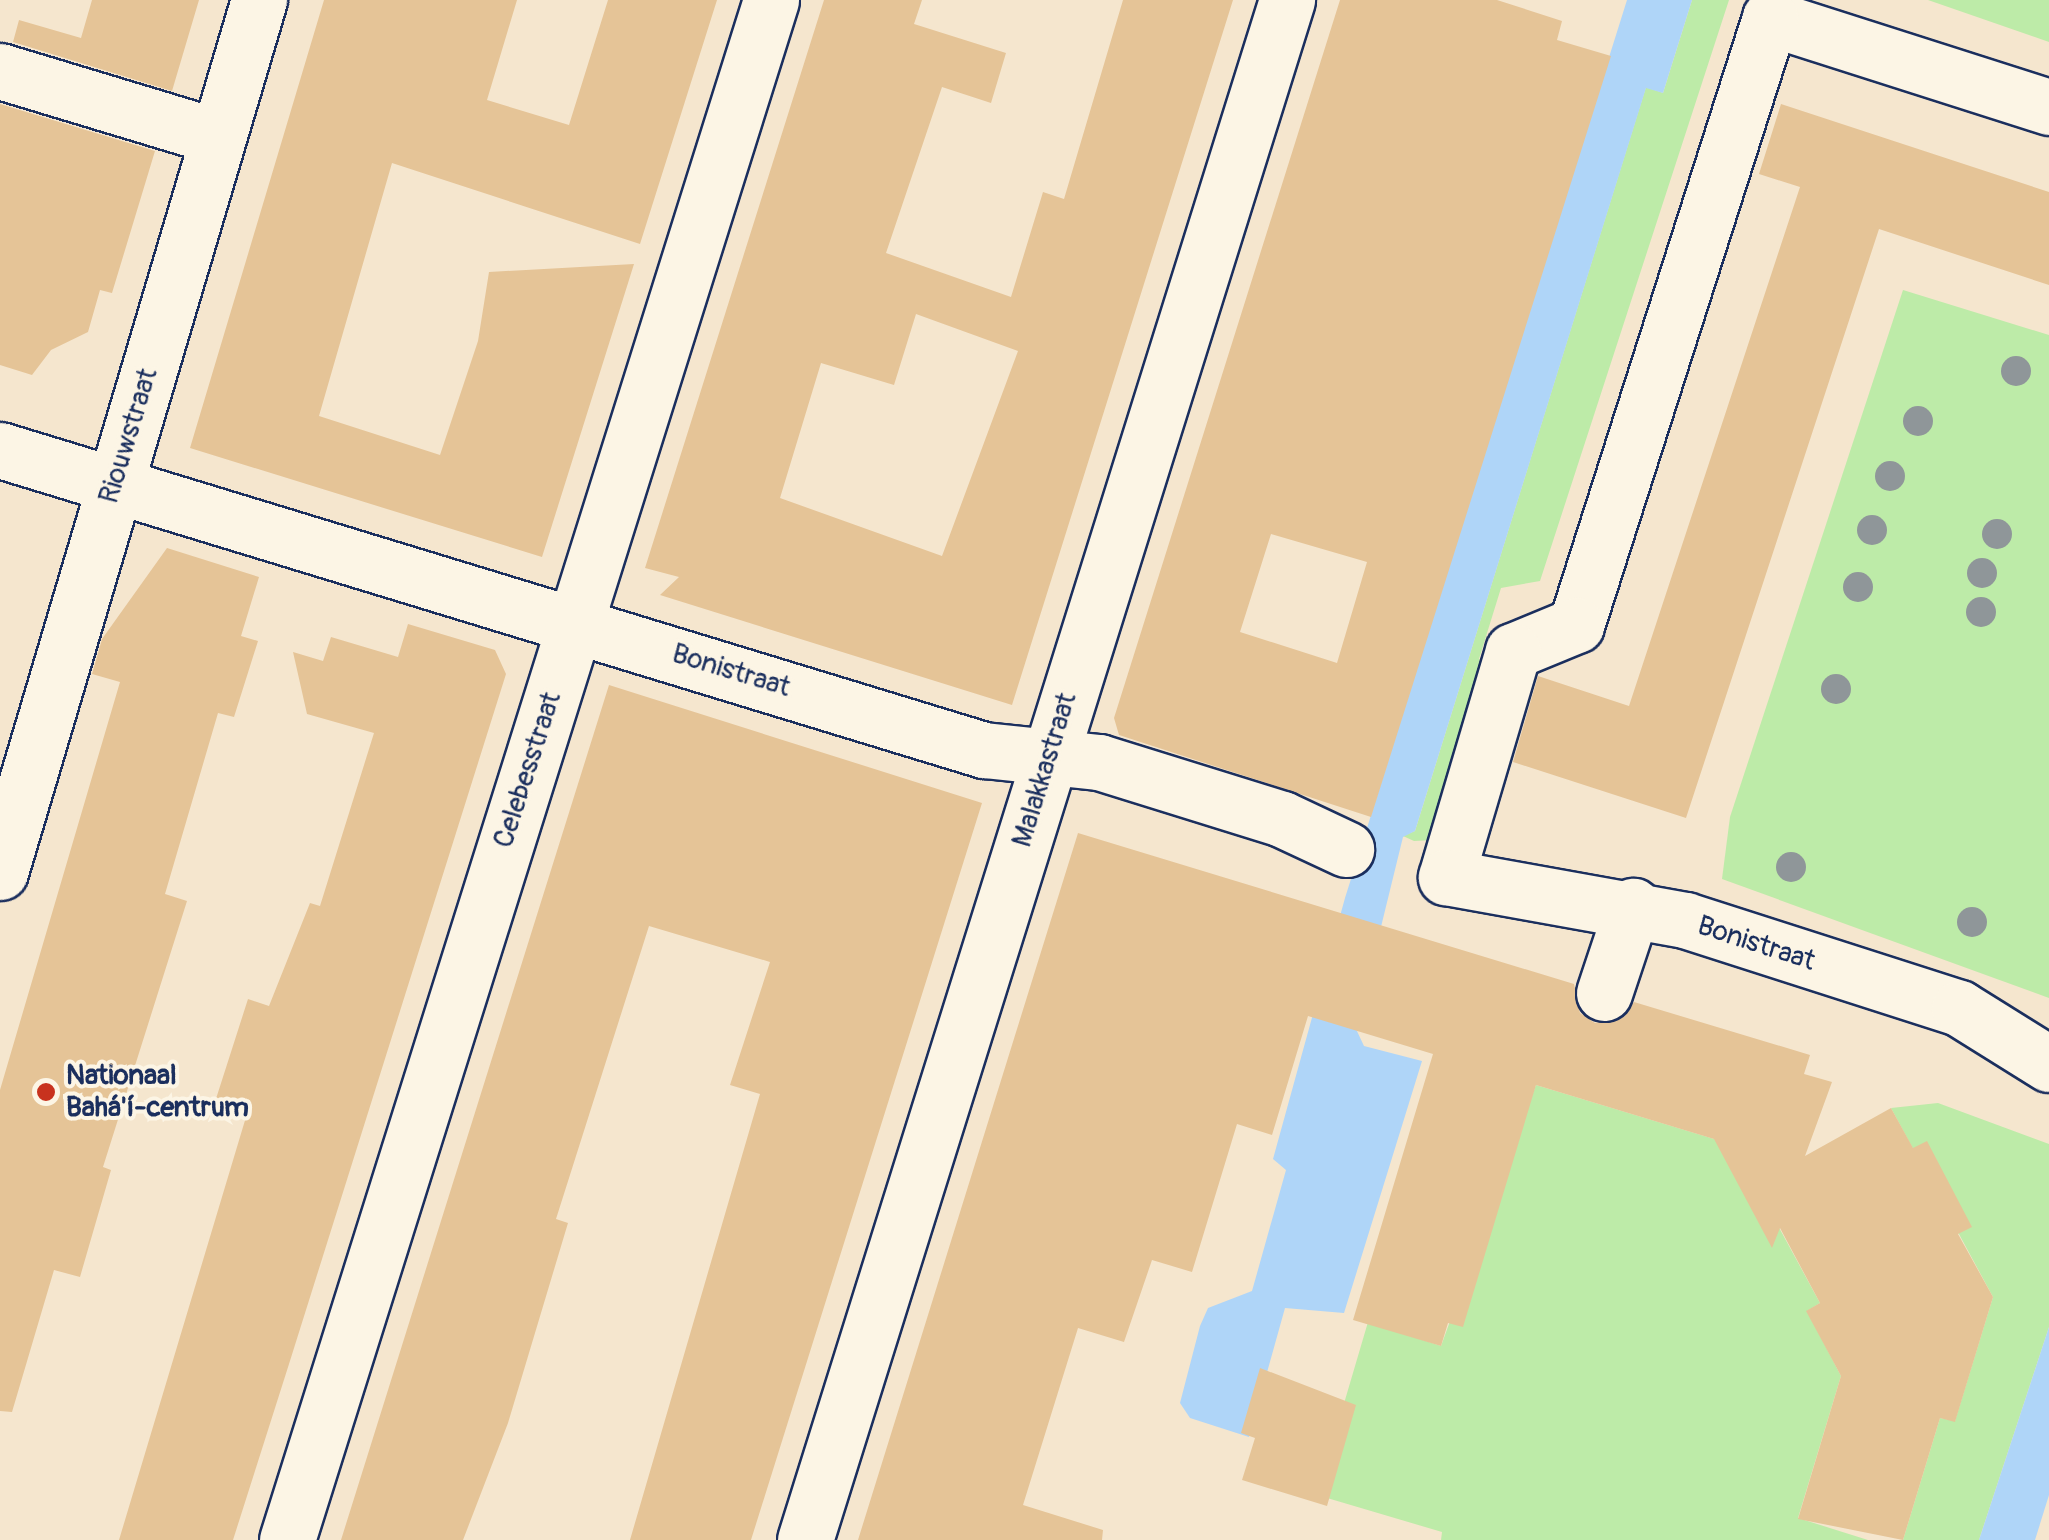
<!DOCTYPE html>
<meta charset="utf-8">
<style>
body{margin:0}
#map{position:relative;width:2049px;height:1540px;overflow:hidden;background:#f5e6ce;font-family:Pangolin,sans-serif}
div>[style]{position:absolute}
.green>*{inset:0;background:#bdeba8}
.water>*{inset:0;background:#afd5f8}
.building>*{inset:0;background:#e5c497}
.roads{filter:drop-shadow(2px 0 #1b2f5e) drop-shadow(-2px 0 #1b2f5e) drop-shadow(0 2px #1b2f5e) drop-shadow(0 -2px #1b2f5e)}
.minor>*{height:55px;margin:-27.5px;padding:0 27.5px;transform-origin:27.5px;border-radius:27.5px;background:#fcf5e5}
.trees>*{width:30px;height:30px;margin:-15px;border-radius:50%;background:#8f9699}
.dots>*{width:28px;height:28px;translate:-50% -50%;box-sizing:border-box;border:5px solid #fcf5e5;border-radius:50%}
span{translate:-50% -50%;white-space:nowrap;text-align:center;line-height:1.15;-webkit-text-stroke:8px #fcf5e5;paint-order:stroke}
.street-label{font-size:28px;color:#1b2f5e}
.poi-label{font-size:28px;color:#1b2f5e;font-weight:700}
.left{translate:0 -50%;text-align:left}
</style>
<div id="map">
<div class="green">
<i style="clip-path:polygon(1692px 0,1729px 0,1540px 581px,1501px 588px,1479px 659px,1492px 665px,1434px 840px,1414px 841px,1403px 836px,1415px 831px,1646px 87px,1663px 93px)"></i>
<i style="clip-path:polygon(1928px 0,2049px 0,2049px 42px)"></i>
<i style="clip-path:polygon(1903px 290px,2049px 335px,2049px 998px,1722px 879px,1730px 817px)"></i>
<i style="clip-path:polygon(1536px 1085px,1734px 1145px,1820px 1303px,1807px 1311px,1841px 1376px,1798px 1518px,1868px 1540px,1441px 1540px,1442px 1532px,1317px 1495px,1368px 1322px,1441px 1346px)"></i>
<i style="clip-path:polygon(1938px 1103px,2049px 1144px,2049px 1327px,1979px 1540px,1903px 1540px,1940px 1418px,1955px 1421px,1993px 1297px,1891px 1108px)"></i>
</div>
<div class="water">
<i style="clip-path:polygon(1627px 0,1692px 0,1663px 93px,1646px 88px,1415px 831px,1403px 837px,1356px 1029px,1364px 1046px,1422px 1061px,1344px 1313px,1285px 1308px,1249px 1437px,1190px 1418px,1180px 1403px,1200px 1326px,1208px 1308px,1252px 1291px,1286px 1170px,1273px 1159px,1345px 898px)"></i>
<i style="clip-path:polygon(2049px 1327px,2049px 1495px,2035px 1540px,1979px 1540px)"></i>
</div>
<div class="building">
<i style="clip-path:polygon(92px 0,199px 0,172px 91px,13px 42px,19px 20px,81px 38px)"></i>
<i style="clip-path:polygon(324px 0,517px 0,487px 100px,569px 125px,608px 0,717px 0,640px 244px,392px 163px,319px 416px,440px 455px,478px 341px,489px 272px,634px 264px,542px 557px,190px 448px)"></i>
<i style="clip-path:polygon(evenodd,824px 0,922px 0,914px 24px,1006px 53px,991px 103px,942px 87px,886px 253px,1011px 297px,1043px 192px,1064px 199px,1123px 0,1233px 0,1012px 705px,660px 595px,679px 577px,645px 568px,824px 0,916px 314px,1018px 351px,942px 556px,780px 498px,821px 363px,894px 385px,916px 314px)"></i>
<i style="clip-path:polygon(evenodd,1340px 0,1497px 0,1562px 21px,1557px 40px,1611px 56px,1371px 817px,1119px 735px,1114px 718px,1340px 0,1271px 534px,1367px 562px,1337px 663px,1240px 632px,1271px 534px)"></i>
<i style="clip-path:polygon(0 104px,155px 151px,112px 293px,100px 290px,88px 332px,51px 350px,32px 375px,0 365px)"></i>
<i style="clip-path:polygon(1781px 104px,2049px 192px,2049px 285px,1879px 229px,1686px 818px,1513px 762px,1538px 676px,1629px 706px,1800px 187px,1759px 174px)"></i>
<i style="clip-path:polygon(167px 548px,259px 577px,241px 636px,258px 641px,234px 717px,218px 713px,165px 894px,187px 901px,103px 1167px,111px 1170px,80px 1277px,54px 1270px,12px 1412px,0 1411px,0 1090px,120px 682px,92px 674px,102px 639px)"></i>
<i style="clip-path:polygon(408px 624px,495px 650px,506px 674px,289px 1364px,233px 1540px,119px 1540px,246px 1117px,214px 1105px,248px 999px,269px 1006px,310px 903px,320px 906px,374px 733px,307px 714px,293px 652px,323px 661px,331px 637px,398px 657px)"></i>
<i style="clip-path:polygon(609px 685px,982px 803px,860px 1192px,751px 1540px,630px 1540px,760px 1094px,730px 1085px,770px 962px,649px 926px,556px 1219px,568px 1223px,508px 1423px,463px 1540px,341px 1540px)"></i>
<i style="clip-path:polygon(1078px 833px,1574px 984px,1580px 1013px,1595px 1023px,1624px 1017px,1634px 1002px,1810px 1055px,1804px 1074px,1832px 1082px,1805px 1156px,1891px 1108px,1913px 1148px,1927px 1141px,1972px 1227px,1958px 1234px,1993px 1297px,1955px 1422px,1940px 1418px,1903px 1540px,1798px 1519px,1841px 1376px,1806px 1311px,1820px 1303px,1780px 1228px,1772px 1248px,1714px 1139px,1536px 1085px,1463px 1327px,1448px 1323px,1441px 1346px,1353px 1320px,1433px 1054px,1308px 1016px,1272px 1135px,1237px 1124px,1192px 1272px,1152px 1260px,1124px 1342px,1078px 1328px,1023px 1505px,1103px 1530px,1102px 1540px,858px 1540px)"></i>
<i style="clip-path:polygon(1260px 1368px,1356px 1405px,1327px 1506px,1242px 1480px,1255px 1438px,1241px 1433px)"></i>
</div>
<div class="roads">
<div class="minor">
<i style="left:0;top:71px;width:228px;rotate:16.8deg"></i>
<i style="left:2049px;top:107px;width:293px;rotate:-162.3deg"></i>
<i style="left:1770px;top:18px;width:637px;rotate:107.72deg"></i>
<i style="left:1576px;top:625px;width:68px;rotate:157.6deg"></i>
<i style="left:1513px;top:651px;width:236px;rotate:106.5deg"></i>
<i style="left:1446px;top:877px;width:243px;rotate:10.2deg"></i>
<i style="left:1685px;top:920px;width:288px;rotate:17.8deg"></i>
<i style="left:1959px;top:1008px;width:106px;rotate:31.9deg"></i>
<i style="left:0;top:450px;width:1029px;rotate:16.96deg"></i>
<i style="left:984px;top:750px;width:116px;rotate:6deg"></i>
<i style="left:1099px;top:762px;width:192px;rotate:17.3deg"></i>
<i style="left:1282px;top:819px;width:71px;rotate:25.1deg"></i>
<i style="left:0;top:872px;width:910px;rotate:-73.46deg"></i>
<i style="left:1604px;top:993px;width:92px;rotate:-71.6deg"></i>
<i style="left:287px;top:1540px;width:1614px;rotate:-72.55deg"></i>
<i style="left:805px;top:1540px;width:1614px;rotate:-72.62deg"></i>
</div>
</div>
<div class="trees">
<i style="left:2016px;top:371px"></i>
<i style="left:1918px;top:421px"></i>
<i style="left:1890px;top:476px"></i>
<i style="left:1872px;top:530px"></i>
<i style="left:1997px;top:534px"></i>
<i style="left:1982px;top:573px"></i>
<i style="left:1858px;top:587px"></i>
<i style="left:1981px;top:612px"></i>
<i style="left:1836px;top:689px"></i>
<i style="left:1791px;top:867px"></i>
<i style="left:1972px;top:922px"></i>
</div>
<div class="dots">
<i style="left:46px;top:1092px;background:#c8321e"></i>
</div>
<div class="street-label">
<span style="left:129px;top:436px;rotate:-73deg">Riouwstraat</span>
<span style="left:731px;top:671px;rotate:17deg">Bonistraat</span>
<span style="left:528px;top:770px;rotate:-72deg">Celebesstraat</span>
<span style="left:1045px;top:770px;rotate:-73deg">Malakkastraat</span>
<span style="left:1756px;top:944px;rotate:18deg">Bonistraat</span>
</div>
<div class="poi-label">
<span class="left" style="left:66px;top:1092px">Nationaal<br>Bahá'í-centrum</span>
</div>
</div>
